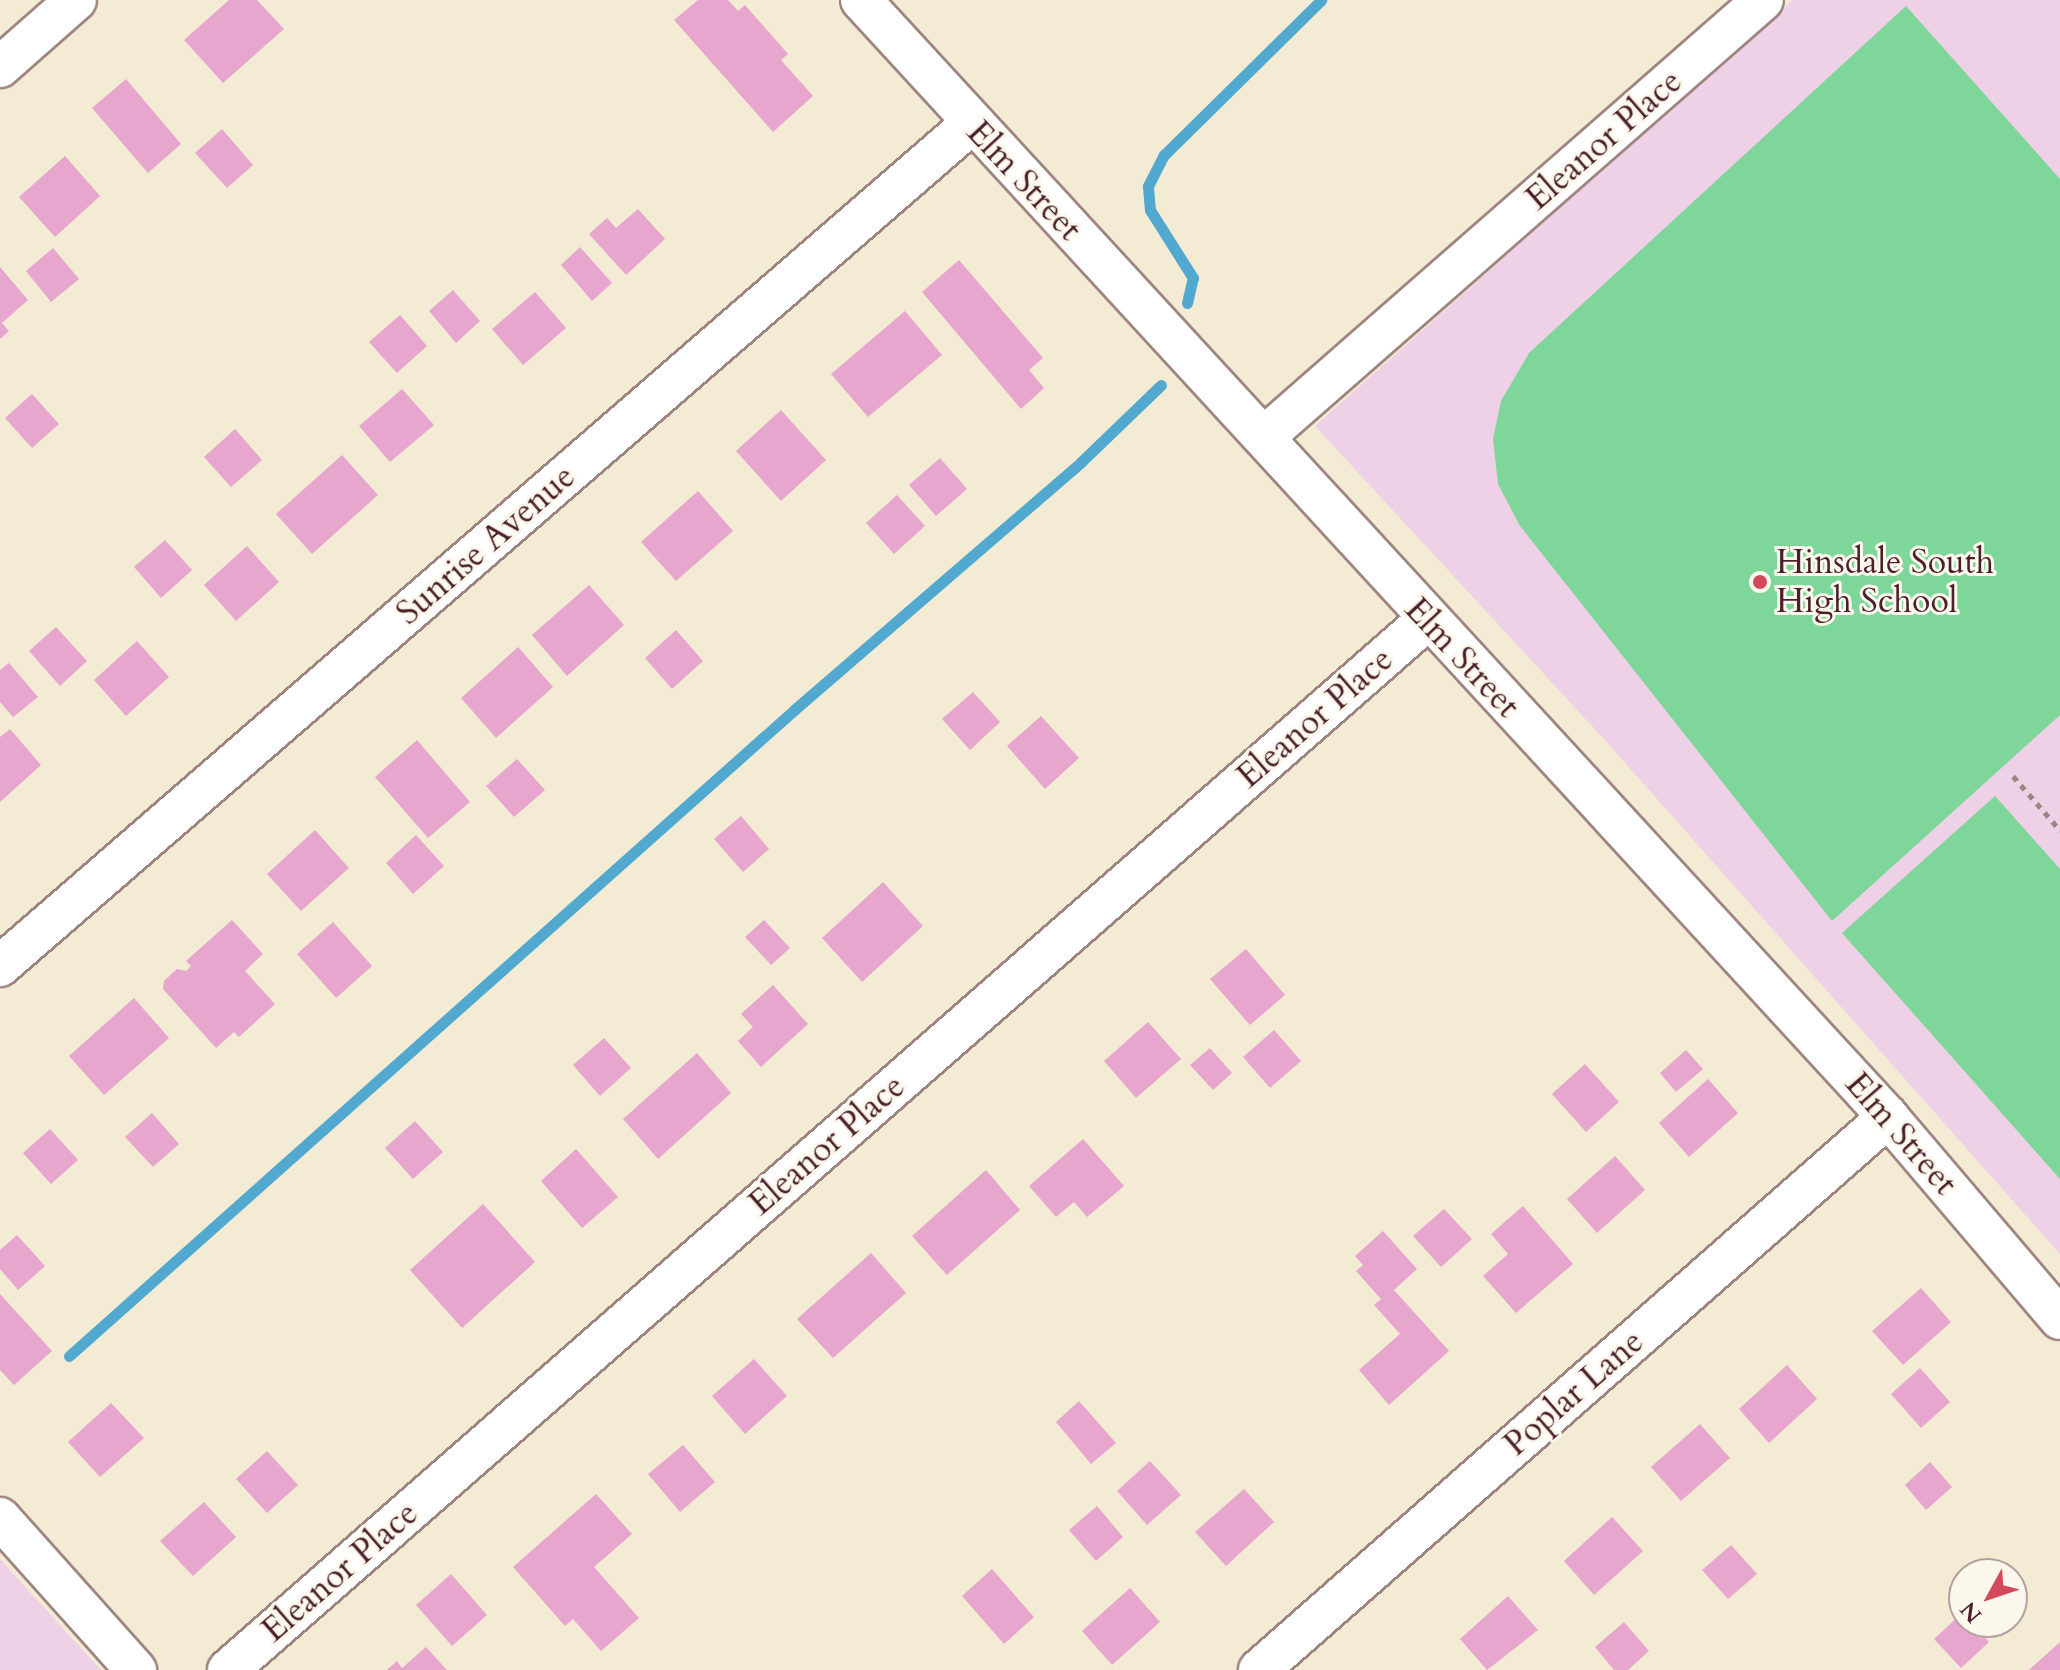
<!DOCTYPE html>
<style>
body{margin:0}
#map{position:relative;width:2060px;height:1670px;overflow:hidden;background:#f4ebd4;font-family:Cardo,serif}
div>[style]{position:absolute}
.built>*{inset:0;background:#eed0e7}
.green>*{inset:0;background:#7ed69a}
.stream>*{height:11px;margin:-5.5px;padding:0 5.5px;transform-origin:5.5px;border-radius:5.5px;background:#52a9cf}
.building>*{inset:0;background:#e6a6ce}
.path>*{height:5px;margin-top:-2.5px;transform-origin:0;background:repeating-linear-gradient(90deg,#9f8580 0 6px,transparent 0 12px)}
.roads{filter:drop-shadow(2px 0 #9f8580) drop-shadow(-2px 0 #9f8580) drop-shadow(0 2px #9f8580) drop-shadow(0 -2px #9f8580)}
.minor>*{height:40px;margin:-20px;padding:0 20px;transform-origin:20px;border-radius:20px;background:#fff}
.dots>*{width:22px;height:22px;translate:-50% -50%;box-sizing:border-box;border:4px solid #fbf7ec;border-radius:50%}
span{translate:-50% -50%;white-space:nowrap;text-align:center;line-height:1.15;-webkit-text-stroke:6px #fbf7ec;paint-order:stroke}
.street-label{font-size:34px;color:#4a1f2b}
.poi-label{font-size:34px;color:#4a1f2b}
.left{translate:0 -50%;text-align:left}
.north{position:absolute;left:1948px;top:1558px;width:80px;height:80px;box-sizing:border-box;background:#fbf7ec;border:2px solid #b4a19f;border-radius:50%;rotate:230deg;font-size:22px;font-weight:700;line-height:32px;text-align:center;color:#4a1f2b}
.north::after{content:'';display:block;margin:auto;width:28px;height:36px;background:#d1495b;clip-path:polygon(50% 0,100% 100%,50% 72%,0 100%)}
</style>
<div id="map">
<div class="built">
<i style="clip-path:polygon(1793px 0,2060px 0,2060px 1254px,1603px 738px,1315px 426px)"></i>
<i style="clip-path:polygon(0 1559px,17px 1578px,101px 1670px,0 1670px)"></i>
</div>
<div class="green">
<i style="clip-path:polygon(1906px 6px,2060px 179px,2060px 715px,1832px 921px,1520px 526px,1498px 484px,1493px 439px,1501px 401px,1529px 353px)"></i>
<i style="clip-path:polygon(1995px 796px,2060px 869px,2060px 1179px,1842px 933px)"></i>
</div>
<div class="stream">
<i style="left:1187px;top:303px;width:26px;rotate:-77deg"></i>
<i style="left:1193px;top:278px;width:80px;rotate:-122.3deg"></i>
<i style="left:1150px;top:210px;width:24px;rotate:-95deg"></i>
<i style="left:1148px;top:186px;width:35px;rotate:-63deg"></i>
<i style="left:1164px;top:155px;width:221px;rotate:-44.6deg"></i>
<i style="left:69px;top:1356px;width:971px;rotate:-41.7deg"></i>
<i style="left:794px;top:710px;width:379px;rotate:-40.8deg"></i>
<i style="left:1081px;top:462px;width:111px;rotate:-43.9deg"></i>
</div>
<div class="building">
<i style="clip-path:polygon(229px 0,257px 0,284px 29px,223px 83px,184px 40px)"></i>
<i style="clip-path:polygon(698px 0,728px 0,738px 11px,745px 5px,788px 54px,781px 60px,813px 96px,773px 132px,674px 20px)"></i>
<i style="clip-path:polygon(126px 79px,181px 144px,148px 173px,92px 108px)"></i>
<i style="clip-path:polygon(222px 129px,253px 165px,227px 188px,195px 153px)"></i>
<i style="clip-path:polygon(65px 156px,100px 196px,55px 237px,19px 197px)"></i>
<i style="clip-path:polygon(638px 209px,665px 239px,626px 275px,589px 234px,607px 218px,616px 228px)"></i>
<i style="clip-path:polygon(580px 247px,612px 283px,592px 301px,561px 265px)"></i>
<i style="clip-path:polygon(53px 248px,79px 279px,51px 302px,26px 271px)"></i>
<i style="clip-path:polygon(959px 260px,1043px 358px,1029px 370px,1044px 388px,1021px 409px,922px 292px)"></i>
<i style="clip-path:polygon(0 267px,28px 300px,2px 323px,9px 331px,0 339px)"></i>
<i style="clip-path:polygon(453px 290px,480px 321px,456px 343px,429px 311px)"></i>
<i style="clip-path:polygon(535px 292px,566px 328px,523px 365px,492px 329px)"></i>
<i style="clip-path:polygon(905px 311px,942px 355px,868px 417px,831px 374px)"></i>
<i style="clip-path:polygon(400px 315px,427px 346px,397px 373px,369px 342px)"></i>
<i style="clip-path:polygon(402px 389px,434px 425px,390px 462px,359px 426px)"></i>
<i style="clip-path:polygon(32px 394px,59px 424px,32px 448px,5px 418px)"></i>
<i style="clip-path:polygon(781px 410px,826px 460px,781px 501px,736px 451px)"></i>
<i style="clip-path:polygon(235px 429px,262px 460px,231px 487px,204px 457px)"></i>
<i style="clip-path:polygon(342px 455px,378px 495px,312px 554px,276px 514px)"></i>
<i style="clip-path:polygon(940px 458px,967px 489px,936px 516px,909px 485px)"></i>
<i style="clip-path:polygon(698px 491px,733px 531px,676px 581px,641px 542px)"></i>
<i style="clip-path:polygon(897px 495px,925px 526px,894px 554px,866px 523px)"></i>
<i style="clip-path:polygon(165px 540px,192px 570px,161px 598px,134px 567px)"></i>
<i style="clip-path:polygon(247px 546px,279px 582px,236px 621px,204px 585px)"></i>
<i style="clip-path:polygon(589px 585px,624px 625px,567px 676px,532px 635px)"></i>
<i style="clip-path:polygon(56px 627px,87px 661px,60px 686px,29px 651px)"></i>
<i style="clip-path:polygon(676px 630px,703px 661px,672px 689px,645px 658px)"></i>
<i style="clip-path:polygon(137px 641px,169px 677px,126px 716px,94px 680px)"></i>
<i style="clip-path:polygon(518px 647px,553px 687px,496px 738px,461px 698px)"></i>
<i style="clip-path:polygon(9px 663px,38px 697px,13px 717px,0 702px,0 670px)"></i>
<i style="clip-path:polygon(973px 692px,1000px 722px,970px 750px,942px 719px)"></i>
<i style="clip-path:polygon(1041px 716px,1079px 758px,1045px 789px,1007px 746px)"></i>
<i style="clip-path:polygon(10px 729px,41px 765px,0 802px,0 737px)"></i>
<i style="clip-path:polygon(417px 740px,470px 802px,428px 838px,375px 777px)"></i>
<i style="clip-path:polygon(517px 759px,545px 790px,514px 817px,486px 786px)"></i>
<i style="clip-path:polygon(741px 816px,769px 849px,743px 872px,714px 839px)"></i>
<i style="clip-path:polygon(315px 830px,349px 868px,301px 911px,267px 874px)"></i>
<i style="clip-path:polygon(416px 835px,444px 866px,413px 894px,386px 863px)"></i>
<i style="clip-path:polygon(883px 882px,923px 926px,862px 982px,822px 938px)"></i>
<i style="clip-path:polygon(232px 920px,263px 954px,245px 971px,275px 1004px,239px 1037px,234px 1032px,216px 1048px,163px 989px,164px 981px,177px 969px,186px 971px,191px 966px,186px 961px)"></i>
<i style="clip-path:polygon(764px 920px,790px 948px,771px 965px,745px 937px)"></i>
<i style="clip-path:polygon(333px 922px,372px 966px,336px 998px,297px 954px)"></i>
<i style="clip-path:polygon(1246px 949px,1285px 995px,1250px 1025px,1210px 979px)"></i>
<i style="clip-path:polygon(773px 985px,808px 1024px,761px 1067px,738px 1041px,753px 1027px,741px 1014px)"></i>
<i style="clip-path:polygon(134px 998px,169px 1038px,104px 1095px,69px 1056px)"></i>
<i style="clip-path:polygon(1148px 1022px,1181px 1059px,1136px 1098px,1104px 1061px)"></i>
<i style="clip-path:polygon(1274px 1030px,1301px 1061px,1270px 1088px,1243px 1057px)"></i>
<i style="clip-path:polygon(604px 1038px,631px 1068px,600px 1096px,573px 1065px)"></i>
<i style="clip-path:polygon(1210px 1048px,1232px 1073px,1213px 1090px,1190px 1065px)"></i>
<i style="clip-path:polygon(1686px 1050px,1703px 1069px,1676px 1092px,1660px 1073px)"></i>
<i style="clip-path:polygon(697px 1053px,731px 1093px,658px 1159px,623px 1119px)"></i>
<i style="clip-path:polygon(1585px 1064px,1619px 1102px,1586px 1132px,1552px 1094px)"></i>
<i style="clip-path:polygon(1708px 1079px,1738px 1113px,1689px 1157px,1659px 1123px)"></i>
<i style="clip-path:polygon(152px 1113px,179px 1144px,153px 1167px,125px 1137px)"></i>
<i style="clip-path:polygon(415px 1121px,443px 1152px,413px 1179px,385px 1148px)"></i>
<i style="clip-path:polygon(50px 1129px,78px 1160px,51px 1184px,23px 1153px)"></i>
<i style="clip-path:polygon(1083px 1139px,1124px 1186px,1087px 1217px,1074px 1202px,1056px 1217px,1029px 1186px)"></i>
<i style="clip-path:polygon(576px 1149px,618px 1197px,582px 1228px,541px 1181px)"></i>
<i style="clip-path:polygon(1615px 1156px,1645px 1190px,1597px 1233px,1567px 1199px)"></i>
<i style="clip-path:polygon(986px 1170px,1020px 1210px,947px 1275px,912px 1236px)"></i>
<i style="clip-path:polygon(483px 1204px,535px 1262px,462px 1328px,410px 1270px)"></i>
<i style="clip-path:polygon(1523px 1206px,1573px 1264px,1516px 1313px,1483px 1276px,1508px 1254px,1491px 1234px)"></i>
<i style="clip-path:polygon(1444px 1209px,1472px 1239px,1441px 1267px,1413px 1236px)"></i>
<i style="clip-path:polygon(1383px 1231px,1417px 1269px,1394px 1290px,1449px 1351px,1389px 1405px,1359px 1370px,1400px 1334px,1374px 1305px,1381px 1299px,1356px 1271px,1363px 1265px,1355px 1256px)"></i>
<i style="clip-path:polygon(17px 1235px,45px 1266px,18px 1290px,0 1269px,0 1250px)"></i>
<i style="clip-path:polygon(871px 1253px,906px 1293px,833px 1358px,797px 1319px)"></i>
<i style="clip-path:polygon(1921px 1288px,1951px 1322px,1903px 1365px,1872px 1331px)"></i>
<i style="clip-path:polygon(0 1294px,52px 1351px,14px 1385px,0 1370px)"></i>
<i style="clip-path:polygon(754px 1359px,787px 1396px,745px 1434px,712px 1396px)"></i>
<i style="clip-path:polygon(1787px 1365px,1817px 1399px,1769px 1443px,1739px 1409px)"></i>
<i style="clip-path:polygon(1920px 1368px,1950px 1402px,1921px 1428px,1891px 1394px)"></i>
<i style="clip-path:polygon(1079px 1401px,1116px 1443px,1091px 1464px,1056px 1422px)"></i>
<i style="clip-path:polygon(111px 1403px,144px 1438px,100px 1477px,68px 1442px)"></i>
<i style="clip-path:polygon(1700px 1424px,1730px 1458px,1681px 1501px,1651px 1467px)"></i>
<i style="clip-path:polygon(683px 1445px,715px 1482px,680px 1512px,648px 1474px)"></i>
<i style="clip-path:polygon(267px 1451px,298px 1485px,267px 1513px,236px 1479px)"></i>
<i style="clip-path:polygon(1150px 1461px,1181px 1495px,1147px 1525px,1117px 1491px)"></i>
<i style="clip-path:polygon(1930px 1462px,1952px 1487px,1926px 1510px,1905px 1485px)"></i>
<i style="clip-path:polygon(1244px 1489px,1274px 1522px,1226px 1566px,1195px 1532px)"></i>
<i style="clip-path:polygon(596px 1494px,632px 1534px,594px 1567px,639px 1618px,601px 1651px,573px 1619px,565px 1626px,513px 1567px)"></i>
<i style="clip-path:polygon(204px 1502px,236px 1537px,193px 1576px,160px 1541px)"></i>
<i style="clip-path:polygon(1097px 1506px,1123px 1537px,1096px 1561px,1069px 1530px)"></i>
<i style="clip-path:polygon(1612px 1517px,1643px 1551px,1594px 1595px,1564px 1561px)"></i>
<i style="clip-path:polygon(1731px 1545px,1757px 1574px,1728px 1599px,1702px 1570px)"></i>
<i style="clip-path:polygon(992px 1569px,1034px 1617px,1004px 1644px,962px 1596px)"></i>
<i style="clip-path:polygon(451px 1574px,487px 1615px,452px 1646px,416px 1605px)"></i>
<i style="clip-path:polygon(1130px 1588px,1160px 1622px,1112px 1665px,1082px 1631px)"></i>
<i style="clip-path:polygon(1508px 1596px,1538px 1630px,1487px 1670px,1460px 1639px)"></i>
<i style="clip-path:polygon(1962px 1613px,1964px 1622px,1971px 1622px,1989px 1642px,1961px 1668px,1934px 1639px)"></i>
<i style="clip-path:polygon(1624px 1622px,1649px 1651px,1628px 1670px,1614px 1670px,1595px 1647px)"></i>
<i style="clip-path:polygon(2060px 1642px,2060px 1670px,2029px 1670px)"></i>
<i style="clip-path:polygon(426px 1647px,447px 1670px,387px 1670px,397px 1661px,402px 1668px)"></i>
</div>
<div class="path">
<i style="left:2013px;top:776px;width:72px;rotate:49deg"></i>
</div>
<div class="roads">
<div class="minor">
<i style="left:861px;top:0;width:1517px;rotate:47.4deg"></i>
<i style="left:1888px;top:1117px;width:265px;rotate:49.6deg"></i>
<i style="left:0;top:67px;width:101px;rotate:-41.4deg"></i>
<i style="left:1264px;top:437px;width:663px;rotate:-41.21deg"></i>
<i style="left:0;top:966px;width:1285px;rotate:-40.93deg"></i>
<i style="left:0;top:1518px;width:204px;rotate:48.2deg"></i>
<i style="left:228px;top:1670px;width:1594px;rotate:-41.21deg"></i>
<i style="left:1259px;top:1670px;width:838px;rotate:-41.32deg"></i>
</div>
</div>
<div class="dots">
<i style="left:1760px;top:582px;background:#d1495b"></i>
</div>
<div class="street-label">
<span style="left:1604px;top:140px;rotate:-41deg">Eleanor Place</span>
<span style="left:1024px;top:181px;rotate:47deg">Elm Street</span>
<span style="left:486px;top:545px;rotate:-41deg">Sunrise Avenue</span>
<span style="left:1462px;top:658px;rotate:47deg">Elm Street</span>
<span style="left:1315px;top:718px;rotate:-41deg">Eleanor Place</span>
<span style="left:1901px;top:1134px;rotate:49deg">Elm Street</span>
<span style="left:827px;top:1145px;rotate:-41deg">Eleanor Place</span>
<span style="left:1574px;top:1393px;rotate:-41deg">Poplar Lane</span>
<span style="left:340px;top:1572px;rotate:-41deg">Eleanor Place</span>
</div>
<div class="poi-label">
<span class="left" style="left:1776px;top:582px">Hinsdale South<br>High School</span>
</div>
<div class="north">N</div>
</div>
